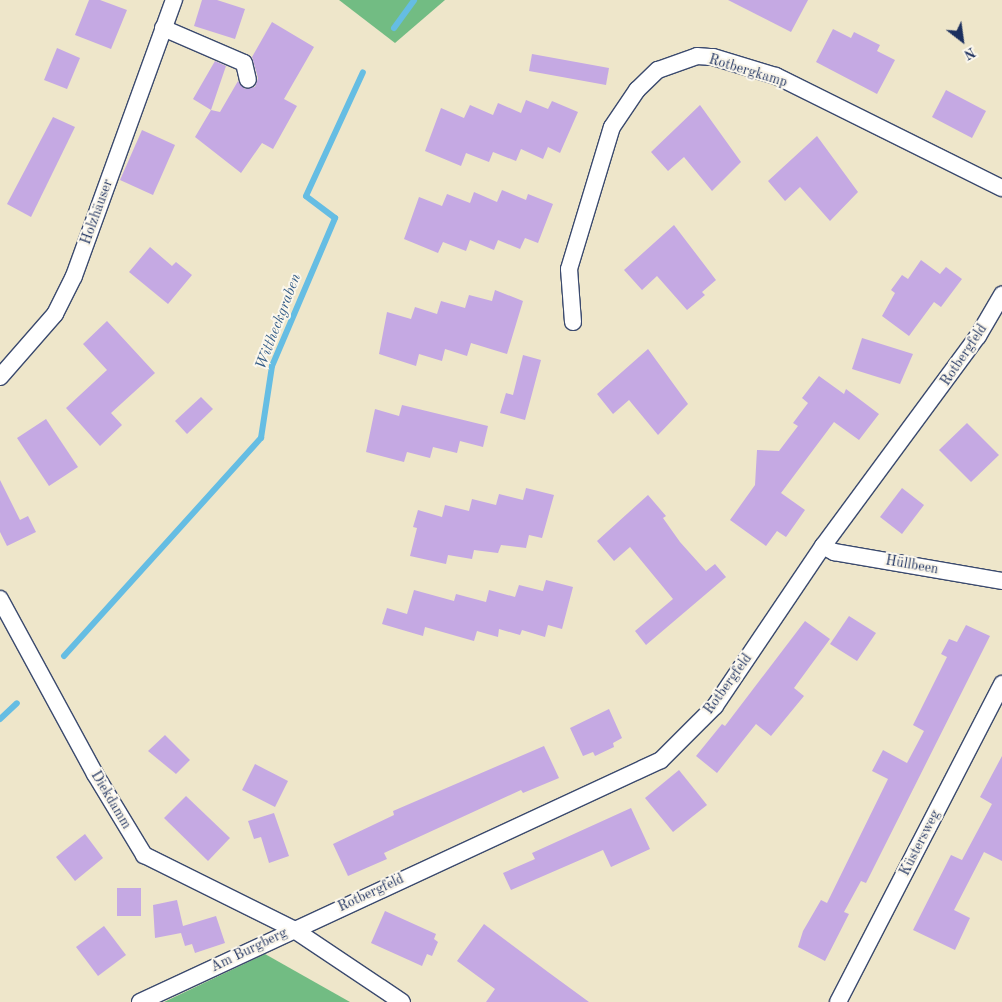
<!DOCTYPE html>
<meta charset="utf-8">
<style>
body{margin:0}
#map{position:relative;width:1002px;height:1002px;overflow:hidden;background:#eee6ca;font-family:"Old Standard TT",serif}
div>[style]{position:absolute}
.forest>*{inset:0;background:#72bc83}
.stream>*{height:6px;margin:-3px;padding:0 3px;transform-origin:3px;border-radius:3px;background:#65bde3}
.building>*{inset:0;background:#c5a9e3}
.roads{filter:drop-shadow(1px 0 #3b4a6e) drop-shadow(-1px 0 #3b4a6e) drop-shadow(0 1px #3b4a6e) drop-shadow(0 -1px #3b4a6e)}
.minor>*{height:16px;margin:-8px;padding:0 8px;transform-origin:8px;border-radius:8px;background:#fff}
span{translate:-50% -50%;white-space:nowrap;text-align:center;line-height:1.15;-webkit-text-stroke:4px #fbf7ec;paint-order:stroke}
.street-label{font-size:14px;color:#1b2f5e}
.water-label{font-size:15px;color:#315a86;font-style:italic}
.north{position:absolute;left:937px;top:15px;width:50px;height:50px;-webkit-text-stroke:4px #fbf7ec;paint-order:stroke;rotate:150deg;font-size:14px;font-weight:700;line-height:20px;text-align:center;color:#1b2f5e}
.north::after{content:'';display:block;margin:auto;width:18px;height:22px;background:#1b2f5e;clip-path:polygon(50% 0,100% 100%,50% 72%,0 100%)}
</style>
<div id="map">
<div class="forest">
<i style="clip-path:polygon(339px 0,445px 0,395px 43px)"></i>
<i style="clip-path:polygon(265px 954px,350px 1002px,164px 1002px)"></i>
</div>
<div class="stream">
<i style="left:394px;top:28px;width:34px;rotate:-54deg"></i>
<i style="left:64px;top:656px;width:294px;rotate:-47.9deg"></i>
<i style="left:261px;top:438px;width:73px;rotate:-81.3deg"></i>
<i style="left:272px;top:366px;width:161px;rotate:-66.9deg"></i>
<i style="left:335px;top:218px;width:36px;rotate:-143deg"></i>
<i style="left:306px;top:196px;width:136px;rotate:-65.3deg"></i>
<i style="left:0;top:719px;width:23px;rotate:-43deg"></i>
</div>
<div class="building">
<i style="clip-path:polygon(89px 0,100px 0,127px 10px,111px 49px,75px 35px)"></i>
<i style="clip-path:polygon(202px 0,217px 0,245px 9px,235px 39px,194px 26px)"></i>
<i style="clip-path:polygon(728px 0,808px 0,791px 32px)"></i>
<i style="clip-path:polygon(272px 22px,314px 47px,284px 99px,297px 106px,273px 149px,262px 143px,241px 173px,195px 137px,211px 110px,193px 99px,215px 61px,226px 66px,211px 110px,220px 112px,238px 81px,245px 89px,255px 87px,258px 78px,252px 57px)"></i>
<i style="clip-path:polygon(833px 29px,851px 38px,854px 32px,880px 45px,877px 51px,895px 60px,877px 94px,816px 62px)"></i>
<i style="clip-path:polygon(57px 48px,80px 58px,67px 89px,44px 80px)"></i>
<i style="clip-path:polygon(532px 54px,609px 68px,606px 85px,529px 71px)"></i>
<i style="clip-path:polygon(946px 90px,986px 111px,972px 138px,932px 117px)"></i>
<i style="clip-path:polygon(526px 100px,548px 109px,552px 101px,578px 112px,560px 153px,548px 147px,543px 159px,521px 149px,516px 161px,493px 152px,489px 162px,466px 153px,461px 166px,425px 151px,441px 108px,464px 118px,470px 105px,493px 115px,498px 103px,521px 113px)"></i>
<i style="clip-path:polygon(700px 105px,741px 162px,712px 191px,684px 157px,668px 171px,651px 152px)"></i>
<i style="clip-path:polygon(53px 117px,75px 127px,31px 217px,7px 204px)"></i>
<i style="clip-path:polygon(142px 130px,175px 145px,153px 195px,120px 180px)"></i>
<i style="clip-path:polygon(817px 136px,858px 192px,830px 221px,800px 187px,785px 201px,768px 181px)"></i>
<i style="clip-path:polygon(502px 190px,526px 200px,528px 194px,553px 204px,538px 243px,525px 238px,520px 249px,498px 240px,494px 250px,470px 240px,466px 251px,443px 242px,438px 253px,404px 239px,419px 197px,442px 206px,447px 194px,470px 203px,474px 192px,497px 202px)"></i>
<i style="clip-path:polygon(674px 225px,716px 280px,702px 292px,705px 295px,687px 310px,657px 276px,642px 290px,624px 270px)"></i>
<i style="clip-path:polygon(150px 247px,172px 266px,176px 262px,192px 275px,168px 304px,129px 272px)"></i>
<i style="clip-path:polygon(921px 260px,940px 274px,946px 267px,962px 279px,941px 307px,934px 302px,909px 336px,882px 316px,895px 293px,891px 290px,902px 275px,908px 279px)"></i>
<i style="clip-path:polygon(495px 290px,523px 301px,507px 354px,471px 343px,467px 356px,445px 349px,442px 361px,419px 354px,416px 366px,379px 354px,387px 312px,411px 319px,415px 307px,437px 314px,441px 301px,465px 308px,469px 295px,492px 301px)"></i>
<i style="clip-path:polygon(107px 321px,155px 373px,111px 413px,122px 425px,100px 446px,66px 408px,107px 370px,83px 344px)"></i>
<i style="clip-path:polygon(862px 338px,913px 354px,900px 384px,852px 369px)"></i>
<i style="clip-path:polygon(648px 349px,688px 404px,658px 435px,629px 400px,613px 414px,597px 394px)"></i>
<i style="clip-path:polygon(523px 355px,541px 360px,525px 420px,500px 413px,506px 393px,513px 395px)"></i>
<i style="clip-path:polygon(819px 376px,844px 394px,846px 389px,879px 414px,859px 440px,834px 422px,781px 493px,805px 510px,786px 537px,777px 531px,766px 546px,730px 520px,755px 485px,757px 450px,779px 451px,798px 426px,793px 423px,808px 403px,802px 398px)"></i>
<i style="clip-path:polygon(201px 397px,213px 409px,187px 434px,175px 421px)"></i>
<i style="clip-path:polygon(402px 405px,488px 426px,483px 447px,460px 441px,457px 453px,433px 447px,430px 458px,407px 452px,404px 462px,366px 452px,375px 409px,399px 416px)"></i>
<i style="clip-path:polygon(46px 419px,78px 467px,49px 486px,17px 438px)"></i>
<i style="clip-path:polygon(967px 423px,999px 455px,971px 482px,939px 450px)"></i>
<i style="clip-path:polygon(0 480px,20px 520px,28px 516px,36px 532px,7px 546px,0 532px)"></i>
<i style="clip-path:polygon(526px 488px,554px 495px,542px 538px,529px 535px,526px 548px,501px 545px,498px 553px,474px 550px,472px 559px,448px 555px,446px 564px,410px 556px,417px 528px,413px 527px,418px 510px,442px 517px,445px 505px,469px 511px,472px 499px,496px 505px,499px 494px,523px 500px)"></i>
<i style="clip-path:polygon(902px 488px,924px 505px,902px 534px,880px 517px)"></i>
<i style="clip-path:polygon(648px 495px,666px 516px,663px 518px,680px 542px,706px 571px,715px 564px,726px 577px,646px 645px,635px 631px,673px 599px,630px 547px,614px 561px,597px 541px)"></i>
<i style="clip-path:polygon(546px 580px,573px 587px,562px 629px,548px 625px,545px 637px,522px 630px,520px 635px,499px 629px,498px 637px,477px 631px,474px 641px,425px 627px,423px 636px,382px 624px,387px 608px,407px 614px,414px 590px,454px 601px,456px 594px,486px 602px,489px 590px,515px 597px,519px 585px,543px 591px)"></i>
<i style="clip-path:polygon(849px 616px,876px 633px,857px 661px,830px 644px)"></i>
<i style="clip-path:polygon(805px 621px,830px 639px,794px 688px,804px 696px,771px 736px,756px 724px,717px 773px,696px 756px,722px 724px,725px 726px)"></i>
<i style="clip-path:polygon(966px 625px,990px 636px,866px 883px,861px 881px,844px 912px,849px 914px,825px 961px,798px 947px,803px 931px,821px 900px,827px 903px,888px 779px,872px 771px,883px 750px,907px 763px,924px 731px,913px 725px,947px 657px,941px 654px,949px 639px,957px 642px)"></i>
<i style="clip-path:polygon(609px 709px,622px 738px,613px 743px,614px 747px,595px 756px,593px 752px,583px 756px,570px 728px)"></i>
<i style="clip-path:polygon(165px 735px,190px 760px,176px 774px,148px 751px)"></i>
<i style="clip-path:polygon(544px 746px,559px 778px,523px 793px,521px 790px,384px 853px,387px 859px,348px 876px,333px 844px,394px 815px,393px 811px)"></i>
<i style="clip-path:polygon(1002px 756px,1002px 861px,984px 852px,954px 910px,970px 918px,955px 950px,913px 930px,951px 855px,962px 860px,992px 804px,980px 797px)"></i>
<i style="clip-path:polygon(255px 764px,288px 781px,275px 807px,242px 790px)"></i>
<i style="clip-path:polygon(679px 770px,707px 805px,673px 832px,645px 798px)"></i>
<i style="clip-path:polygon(186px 796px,230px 838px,208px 861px,164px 818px)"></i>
<i style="clip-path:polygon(631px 808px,650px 849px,611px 867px,603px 850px,511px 890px,503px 873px,535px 859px,532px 853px)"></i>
<i style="clip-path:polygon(274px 813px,289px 856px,269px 863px,261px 837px,254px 839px,248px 821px)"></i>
<i style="clip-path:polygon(85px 834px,103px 858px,75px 881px,56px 857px)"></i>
<i style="clip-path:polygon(117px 888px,141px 888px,141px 916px,117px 916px)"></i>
<i style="clip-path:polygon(177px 900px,183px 926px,216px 916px,225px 943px,195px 953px,192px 944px,185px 946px,181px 933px,155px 938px,153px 905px)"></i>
<i style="clip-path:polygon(385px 911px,436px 934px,434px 939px,438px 942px,432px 956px,427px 954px,422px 966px,371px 943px)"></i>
<i style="clip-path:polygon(484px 924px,548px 972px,589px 1002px,486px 1002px,495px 989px,457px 961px)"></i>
<i style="clip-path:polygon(104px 926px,126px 955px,98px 976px,76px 947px)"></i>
</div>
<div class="roads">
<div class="minor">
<i style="left:163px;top:28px;width:88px;rotate:23.4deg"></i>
<i style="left:244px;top:63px;width:17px;rotate:77deg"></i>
<i style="left:573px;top:322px;width:53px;rotate:-94.3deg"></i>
<i style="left:569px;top:269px;width:148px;rotate:-73.2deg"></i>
<i style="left:612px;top:127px;width:45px;rotate:-56deg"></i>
<i style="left:637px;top:90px;width:29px;rotate:-44deg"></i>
<i style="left:658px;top:70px;width:41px;rotate:-19.7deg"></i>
<i style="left:697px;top:56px;width:16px;rotate:4deg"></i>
<i style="left:713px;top:57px;width:66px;rotate:16.8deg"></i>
<i style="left:776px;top:76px;width:252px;rotate:26.4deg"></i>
<i style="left:0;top:377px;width:84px;rotate:-48.9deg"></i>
<i style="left:55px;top:314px;width:42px;rotate:-63.4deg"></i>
<i style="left:74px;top:276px;width:294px;rotate:-70.1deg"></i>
<i style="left:823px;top:546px;width:13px;rotate:29deg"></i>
<i style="left:834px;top:552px;width:170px;rotate:9.8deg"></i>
<i style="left:0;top:599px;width:199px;rotate:61.5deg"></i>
<i style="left:95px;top:774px;width:95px;rotate:58.8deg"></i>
<i style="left:144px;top:855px;width:166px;rotate:26.4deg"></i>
<i style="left:293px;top:929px;width:131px;rotate:33.8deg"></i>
<i style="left:140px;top:1002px;width:574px;rotate:-24.91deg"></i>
<i style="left:661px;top:760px;width:76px;rotate:-45deg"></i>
<i style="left:715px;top:706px;width:193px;rotate:-56deg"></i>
<i style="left:823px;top:546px;width:261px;rotate:-53.6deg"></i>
<i style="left:978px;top:336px;width:48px;rotate:-59.7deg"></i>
<i style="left:838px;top:1002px;width:358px;rotate:-62.7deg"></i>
</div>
</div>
<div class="street-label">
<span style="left:748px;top:71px;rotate:17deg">Rotbergkamp</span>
<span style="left:97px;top:212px;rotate:-70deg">Holzhäuser</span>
<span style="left:964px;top:355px;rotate:-56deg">Rotbergfeld</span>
<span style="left:912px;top:565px;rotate:10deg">Hüllbeen</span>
<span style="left:728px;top:684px;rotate:-54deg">Rotbergfeld</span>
<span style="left:111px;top:800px;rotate:59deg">Diekdamm</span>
<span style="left:920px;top:843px;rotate:-63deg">Küstersweg</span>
<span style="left:371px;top:893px;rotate:-25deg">Rotbergfeld</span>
<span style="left:249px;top:950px;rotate:-26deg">Am Burgberg</span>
</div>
<div class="water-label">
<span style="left:279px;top:322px;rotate:-69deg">Wittheckgraben</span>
</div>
<div class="north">N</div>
</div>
